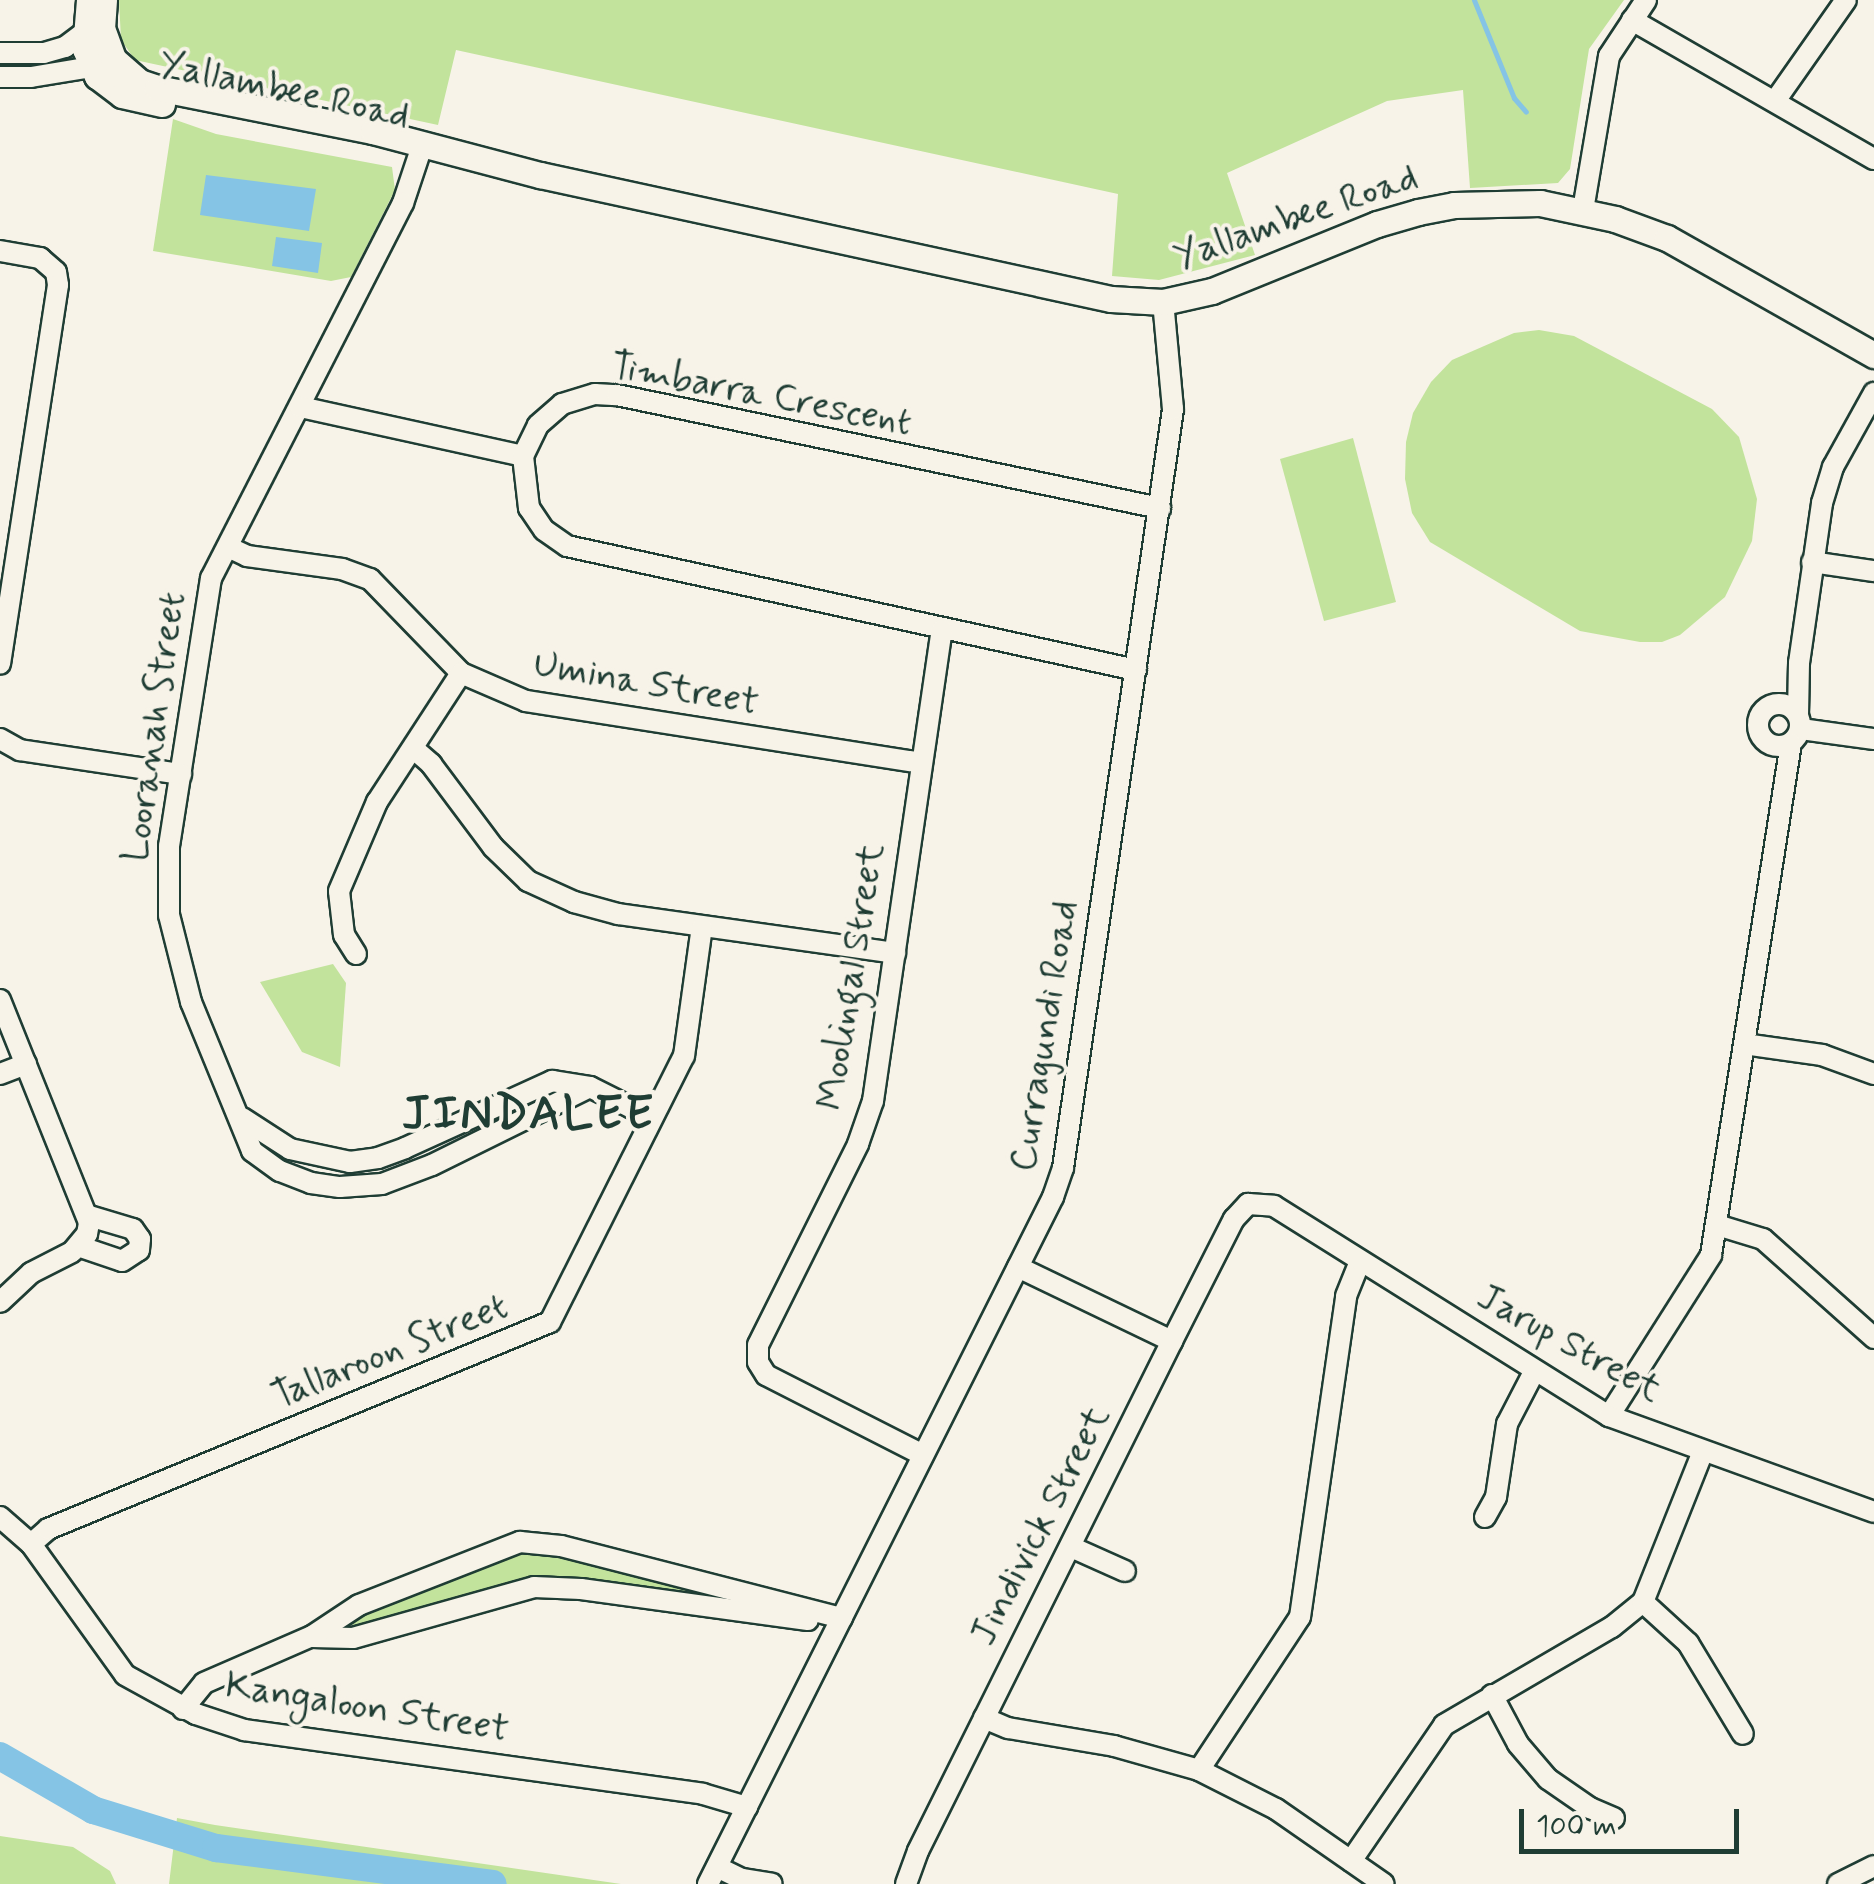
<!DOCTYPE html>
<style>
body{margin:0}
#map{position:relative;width:1874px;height:1884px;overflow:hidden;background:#f7f3e8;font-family:Mynerve,sans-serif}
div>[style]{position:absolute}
.green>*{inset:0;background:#c2e39c}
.water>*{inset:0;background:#85c4e5}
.stream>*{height:5px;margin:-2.5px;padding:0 2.5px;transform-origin:2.5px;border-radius:2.5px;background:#85c4e5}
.river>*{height:28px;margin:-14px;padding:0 14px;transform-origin:14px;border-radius:14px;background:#85c4e5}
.roads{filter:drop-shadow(2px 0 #1f3d34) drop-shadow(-2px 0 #1f3d34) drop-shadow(0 2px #1f3d34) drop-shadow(0 -2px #1f3d34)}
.minor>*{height:20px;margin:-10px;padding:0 10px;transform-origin:10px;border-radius:10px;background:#f7f3e8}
.minor>.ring{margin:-10px;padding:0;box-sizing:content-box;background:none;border:20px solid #f7f3e8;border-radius:50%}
.major>*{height:25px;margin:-12.5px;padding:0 12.5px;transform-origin:12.5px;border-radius:12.5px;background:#f7f3e8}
span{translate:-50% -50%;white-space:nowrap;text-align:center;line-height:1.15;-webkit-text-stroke:8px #f7f3e8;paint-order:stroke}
.street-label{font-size:38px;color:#1f3d34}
.district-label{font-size:48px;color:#1f3d34;font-weight:700;letter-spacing:2.5px}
.scale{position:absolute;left:1519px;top:1809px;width:220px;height:45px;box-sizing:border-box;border:5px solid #1f3d34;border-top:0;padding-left:12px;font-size:30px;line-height:35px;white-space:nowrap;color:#1f3d34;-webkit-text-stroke:8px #f7f3e8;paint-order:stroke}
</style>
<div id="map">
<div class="green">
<i style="clip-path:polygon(119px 0,1624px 0,1589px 49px,1570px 169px,1558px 183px,1470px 188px,1463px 90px,1387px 101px,1227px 173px,1255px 255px,1159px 280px,1112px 276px,1118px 194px,456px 50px,438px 125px,135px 60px,121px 40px)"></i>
<i style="clip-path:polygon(173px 119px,216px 134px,392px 167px,395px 190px,351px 277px,331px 281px,153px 251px)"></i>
<i style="clip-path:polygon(1539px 330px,1574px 336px,1712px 409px,1739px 437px,1757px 499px,1752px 541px,1725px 597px,1680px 635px,1662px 642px,1640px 642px,1580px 631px,1430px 542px,1412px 513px,1405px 479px,1406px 442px,1413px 413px,1431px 382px,1452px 360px,1514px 333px)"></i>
<i style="clip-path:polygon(1353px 438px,1396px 602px,1324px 621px,1280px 459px)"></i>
<i style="clip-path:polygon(333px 964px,346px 983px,340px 1067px,302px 1052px,260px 982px)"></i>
<i style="clip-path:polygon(530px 1547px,744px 1601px,528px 1578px,365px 1628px,350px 1624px,353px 1616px)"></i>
<i style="clip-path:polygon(177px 1818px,215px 1825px,621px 1884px,169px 1884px)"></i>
<i style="clip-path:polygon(0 1836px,73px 1847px,110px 1871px,116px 1884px,0 1884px)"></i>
</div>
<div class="water">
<i style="clip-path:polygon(206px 175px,316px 189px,309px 231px,200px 215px)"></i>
<i style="clip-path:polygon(276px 237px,322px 243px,318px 273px,272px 266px)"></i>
</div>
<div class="stream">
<i style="left:1474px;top:0;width:106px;rotate:67.8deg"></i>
<i style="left:1514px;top:98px;width:18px;rotate:49deg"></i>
</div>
<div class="river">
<i style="left:0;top:1756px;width:108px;rotate:30.1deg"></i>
<i style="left:93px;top:1810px;width:129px;rotate:17.2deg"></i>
<i style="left:216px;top:1848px;width:279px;rotate:7.4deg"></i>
</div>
<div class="roads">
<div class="minor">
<i style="left:1632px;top:20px;width:279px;rotate:29.9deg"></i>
<i style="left:0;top:53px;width:44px"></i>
<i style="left:44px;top:53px;width:22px;rotate:-16deg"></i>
<i style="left:65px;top:47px;width:25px;rotate:-37deg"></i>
<i style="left:0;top:77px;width:31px"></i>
<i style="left:31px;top:77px;width:62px;rotate:-9.3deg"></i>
<i style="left:1775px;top:101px;width:123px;rotate:-54.9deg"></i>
<i style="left:423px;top:143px;width:63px;rotate:108.4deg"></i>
<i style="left:403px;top:203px;width:421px;rotate:117.1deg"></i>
<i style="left:211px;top:578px;width:271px;rotate:98.9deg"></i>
<i style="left:169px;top:846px;width:69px;rotate:90deg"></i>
<i style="left:169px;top:915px;width:90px;rotate:75.8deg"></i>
<i style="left:191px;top:1002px;width:161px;rotate:67.7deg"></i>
<i style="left:252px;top:1151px;width:34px;rotate:36deg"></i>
<i style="left:280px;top:1171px;width:33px;rotate:21deg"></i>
<i style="left:311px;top:1183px;width:29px;rotate:8deg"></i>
<i style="left:340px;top:1187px;width:42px;rotate:-4.1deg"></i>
<i style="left:382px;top:1184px;width:53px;rotate:-20.8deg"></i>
<i style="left:432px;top:1165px;width:176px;rotate:-26.3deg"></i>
<i style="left:1583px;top:210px;width:156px;rotate:-80.4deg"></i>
<i style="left:1609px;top:56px;width:67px;rotate:-56.5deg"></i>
<i style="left:0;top:251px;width:41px;rotate:9.9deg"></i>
<i style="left:40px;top:258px;width:21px;rotate:41deg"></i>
<i style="left:56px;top:272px;width:13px;rotate:81deg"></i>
<i style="left:58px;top:285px;width:383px;rotate:98.7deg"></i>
<i style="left:300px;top:407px;width:228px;rotate:12.4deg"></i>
<i style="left:228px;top:547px;width:21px;rotate:25deg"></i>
<i style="left:247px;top:556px;width:96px;rotate:7.8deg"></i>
<i style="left:342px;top:569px;width:30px;rotate:20deg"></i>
<i style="left:370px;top:579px;width:131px;rotate:45.9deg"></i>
<i style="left:461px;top:673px;width:71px;rotate:23.3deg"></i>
<i style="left:526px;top:701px;width:400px;rotate:8.9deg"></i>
<i style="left:1812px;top:562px;width:63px;rotate:8.3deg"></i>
<i style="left:1136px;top:670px;width:582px;rotate:-167.71deg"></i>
<i style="left:567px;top:546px;width:28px;rotate:-145deg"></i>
<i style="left:544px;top:530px;width:27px;rotate:-124deg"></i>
<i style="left:529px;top:508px;width:52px;rotate:-96.6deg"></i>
<i style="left:523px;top:456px;width:34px;rotate:-64deg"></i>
<i style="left:538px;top:425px;width:32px;rotate:-41deg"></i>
<i style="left:562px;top:404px;width:34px;rotate:-17deg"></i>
<i style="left:595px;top:394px;width:22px;rotate:3deg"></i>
<i style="left:617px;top:395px;width:555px;rotate:11.76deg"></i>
<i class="ring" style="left:1758px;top:704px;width:22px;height:22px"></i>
<i style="left:1798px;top:715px;width:52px;rotate:-88.9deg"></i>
<i style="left:1799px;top:663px;width:162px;rotate:-81.8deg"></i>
<i style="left:1822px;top:503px;width:38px;rotate:-73deg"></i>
<i style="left:1833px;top:467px;width:85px;rotate:-61deg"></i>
<i style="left:1801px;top:729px;width:74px;rotate:7.8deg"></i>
<i style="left:0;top:739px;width:23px;rotate:29deg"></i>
<i style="left:20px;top:750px;width:163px;rotate:8.5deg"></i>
<i style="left:414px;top:749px;width:23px;rotate:41deg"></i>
<i style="left:431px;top:764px;width:104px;rotate:53.2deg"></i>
<i style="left:493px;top:847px;width:49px;rotate:44.2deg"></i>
<i style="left:528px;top:881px;width:51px;rotate:24.5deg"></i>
<i style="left:574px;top:902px;width:46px;rotate:15.3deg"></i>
<i style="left:618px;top:914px;width:280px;rotate:8deg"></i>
<i style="left:356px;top:954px;width:22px;rotate:-122deg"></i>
<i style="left:344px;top:935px;width:44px;rotate:-96.5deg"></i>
<i style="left:339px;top:891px;width:97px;rotate:-66.9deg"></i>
<i style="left:377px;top:802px;width:154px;rotate:-56.9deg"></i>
<i style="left:0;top:1000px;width:240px;rotate:68.2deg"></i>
<i style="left:89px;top:1223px;width:11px;rotate:100deg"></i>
<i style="left:87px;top:1234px;width:23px;rotate:130deg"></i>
<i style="left:72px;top:1252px;width:46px;rotate:152.9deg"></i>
<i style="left:31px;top:1273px;width:42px;rotate:136.9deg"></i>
<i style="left:1744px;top:1044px;width:79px;rotate:8deg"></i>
<i style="left:1822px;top:1055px;width:55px;rotate:20.1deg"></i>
<i style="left:0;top:1074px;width:28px;rotate:-21deg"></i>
<i style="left:242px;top:1118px;width:57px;rotate:32.9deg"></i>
<i style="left:290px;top:1149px;width:61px;rotate:12.2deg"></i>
<i style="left:350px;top:1162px;width:28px;rotate:-8deg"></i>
<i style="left:378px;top:1158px;width:29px;rotate:-20deg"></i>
<i style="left:405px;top:1148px;width:162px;rotate:-24.5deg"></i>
<i style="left:552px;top:1081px;width:38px;rotate:9deg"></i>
<i style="left:590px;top:1087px;width:69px;rotate:26.6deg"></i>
<i style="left:1717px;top:1225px;width:48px;rotate:16.9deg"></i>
<i style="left:1763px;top:1239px;width:149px;rotate:41.7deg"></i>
<i style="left:78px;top:1246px;width:46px;rotate:18.8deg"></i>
<i style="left:122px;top:1261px;width:20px;rotate:-33deg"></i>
<i style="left:139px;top:1250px;width:11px;rotate:-85deg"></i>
<i style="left:140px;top:1239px;width:12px;rotate:-125deg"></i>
<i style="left:133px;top:1229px;width:46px;rotate:-163.5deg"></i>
<i style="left:1018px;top:1267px;width:171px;rotate:25.7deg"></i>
<i style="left:1609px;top:1416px;width:191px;rotate:-57.6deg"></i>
<i style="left:1711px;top:1255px;width:518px;rotate:-81.12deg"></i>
<i style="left:923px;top:1455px;width:176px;rotate:-153deg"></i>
<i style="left:766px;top:1375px;width:15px;rotate:-122deg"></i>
<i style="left:758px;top:1362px;width:17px;rotate:-90deg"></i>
<i style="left:758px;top:1345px;width:225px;rotate:-63.5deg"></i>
<i style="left:858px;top:1144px;width:46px;rotate:-70.8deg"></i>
<i style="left:873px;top:1101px;width:476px;rotate:-81.7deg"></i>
<i style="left:0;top:1517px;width:41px;rotate:41.1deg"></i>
<i style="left:31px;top:1544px;width:161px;rotate:54.3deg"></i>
<i style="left:125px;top:1675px;width:81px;rotate:28.8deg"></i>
<i style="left:196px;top:1714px;width:51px;rotate:18.4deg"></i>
<i style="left:244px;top:1730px;width:463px;rotate:7.9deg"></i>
<i style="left:703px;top:1794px;width:46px;rotate:16.5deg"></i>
<i style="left:1485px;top:1517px;width:23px;rotate:-61deg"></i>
<i style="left:1496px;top:1497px;width:74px;rotate:-81.4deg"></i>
<i style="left:1507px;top:1424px;width:59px;rotate:-62.6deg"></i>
<i style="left:31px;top:1544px;width:23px;rotate:-41deg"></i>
<i style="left:48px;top:1529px;width:543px;rotate:-22.41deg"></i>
<i style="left:550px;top:1322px;width:298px;rotate:-63.3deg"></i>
<i style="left:684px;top:1056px;width:130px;rotate:-82.1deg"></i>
<i style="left:1071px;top:1547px;width:59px;rotate:24deg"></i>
<i style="left:1643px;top:1602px;width:61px;rotate:42.3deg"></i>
<i style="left:1688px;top:1643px;width:106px;rotate:58.9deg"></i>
<i style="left:312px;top:1637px;width:41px;rotate:1.4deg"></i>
<i style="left:353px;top:1638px;width:188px;rotate:-15.7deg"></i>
<i style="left:534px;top:1587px;width:47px;rotate:2.4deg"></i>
<i style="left:581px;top:1589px;width:229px;rotate:7.8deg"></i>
<i style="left:1492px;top:1695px;width:55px;rotate:62deg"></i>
<i style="left:1518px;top:1744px;width:46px;rotate:49.4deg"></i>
<i style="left:1548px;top:1779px;width:51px;rotate:34.6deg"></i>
<i style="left:1590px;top:1808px;width:26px;rotate:23deg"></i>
<i style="left:183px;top:1709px;width:33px;rotate:-51deg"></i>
<i style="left:204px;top:1683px;width:118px;rotate:-23.5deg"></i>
<i style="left:312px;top:1636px;width:56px;rotate:-33.4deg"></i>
<i style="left:359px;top:1605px;width:173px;rotate:-21.4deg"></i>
<i style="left:520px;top:1542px;width:41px;rotate:5.6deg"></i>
<i style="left:561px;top:1546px;width:290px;rotate:14.4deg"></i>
<i style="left:984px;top:1718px;width:26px;rotate:23deg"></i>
<i style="left:1008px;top:1728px;width:108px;rotate:9.6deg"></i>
<i style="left:1114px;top:1746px;width:88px;rotate:15.8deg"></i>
<i style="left:1199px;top:1770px;width:86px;rotate:26.9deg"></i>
<i style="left:1276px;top:1809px;width:131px;rotate:34.8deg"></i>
<i style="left:1199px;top:1770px;width:183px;rotate:-56.6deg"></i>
<i style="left:1300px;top:1617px;width:324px;rotate:-81.8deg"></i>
<i style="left:1346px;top:1296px;width:38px;rotate:-68deg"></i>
<i style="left:1351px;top:1861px;width:165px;rotate:-55.6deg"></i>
<i style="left:1444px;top:1725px;width:194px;rotate:-30.3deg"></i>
<i style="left:1612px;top:1627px;width:40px;rotate:-39deg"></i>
<i style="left:1643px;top:1602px;width:162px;rotate:-68.3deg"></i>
<i style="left:717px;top:1867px;width:28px;rotate:26deg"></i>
<i style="left:742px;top:1879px;width:30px;rotate:9deg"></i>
<i style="left:708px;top:1884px;width:769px;rotate:-63.33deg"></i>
<i style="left:1053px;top:1197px;width:31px;rotate:-71deg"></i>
<i style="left:1063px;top:1168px;width:767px;rotate:-81.75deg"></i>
<i style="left:1173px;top:409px;width:107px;rotate:-95.3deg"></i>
<i style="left:906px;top:1884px;width:35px;rotate:-70deg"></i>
<i style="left:918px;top:1851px;width:570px;rotate:-63.52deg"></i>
<i style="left:1172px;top:1341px;width:137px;rotate:-63.1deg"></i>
<i style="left:1234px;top:1219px;width:21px;rotate:-47deg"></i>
<i style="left:1248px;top:1204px;width:26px;rotate:4deg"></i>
<i style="left:1274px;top:1206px;width:395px;rotate:32.1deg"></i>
<i style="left:1609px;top:1416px;width:282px;rotate:19.9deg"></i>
<i style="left:1838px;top:1884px;width:40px;rotate:-26.6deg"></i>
</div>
<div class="major">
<i style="left:89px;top:0;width:49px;rotate:94.7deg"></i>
<i style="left:85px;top:49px;width:30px;rotate:66deg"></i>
<i style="left:97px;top:76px;width:31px;rotate:37deg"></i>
<i style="left:122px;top:95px;width:41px;rotate:12.7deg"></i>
<i style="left:104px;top:0;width:28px;rotate:94deg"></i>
<i style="left:102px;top:28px;width:33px;rotate:70deg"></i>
<i style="left:113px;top:59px;width:35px;rotate:41deg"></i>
<i style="left:139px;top:82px;width:19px;rotate:18deg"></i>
<i style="left:157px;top:88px;width:220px;rotate:11.3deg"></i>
<i style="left:373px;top:131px;width:173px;rotate:14.8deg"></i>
<i style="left:540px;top:175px;width:584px;rotate:12.25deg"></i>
<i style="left:1111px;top:299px;width:52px;rotate:3.3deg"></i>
<i style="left:1163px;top:302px;width:50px;rotate:-12.7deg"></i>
<i style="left:1212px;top:291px;width:178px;rotate:-22.1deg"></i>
<i style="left:1377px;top:224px;width:43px;rotate:-16.3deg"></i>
<i style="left:1418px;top:212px;width:37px;rotate:-11deg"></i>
<i style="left:1454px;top:205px;width:86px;rotate:-1.3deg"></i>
<i style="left:1540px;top:203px;width:77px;rotate:12deg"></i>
<i style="left:1615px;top:219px;width:55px;rotate:20.1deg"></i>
<i style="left:1667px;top:238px;width:238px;rotate:29.5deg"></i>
</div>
</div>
<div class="street-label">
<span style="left:284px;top:91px;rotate:12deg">Yallambee Road</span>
<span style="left:1296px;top:218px;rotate:-19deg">Yallambee Road</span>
<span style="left:761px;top:395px;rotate:11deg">Timbarra Crescent</span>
<span style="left:646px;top:684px;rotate:10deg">Umina Street</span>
<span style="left:155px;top:727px;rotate:-82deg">Looranah Street</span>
<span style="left:852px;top:977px;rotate:-81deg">Moolingal Street</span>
<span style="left:1045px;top:1036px;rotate:-81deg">Curragundi Road</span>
<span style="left:1569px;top:1344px;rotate:29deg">Jarup Street</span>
<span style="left:390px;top:1352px;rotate:-22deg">Tallaroon Street</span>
<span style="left:1041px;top:1526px;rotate:-63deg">Jindivick Street</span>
<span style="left:367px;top:1708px;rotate:9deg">Kangaloon Street</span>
</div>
<div class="district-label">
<span style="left:529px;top:1115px">JINDALEE</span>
</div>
<div class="scale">100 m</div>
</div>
